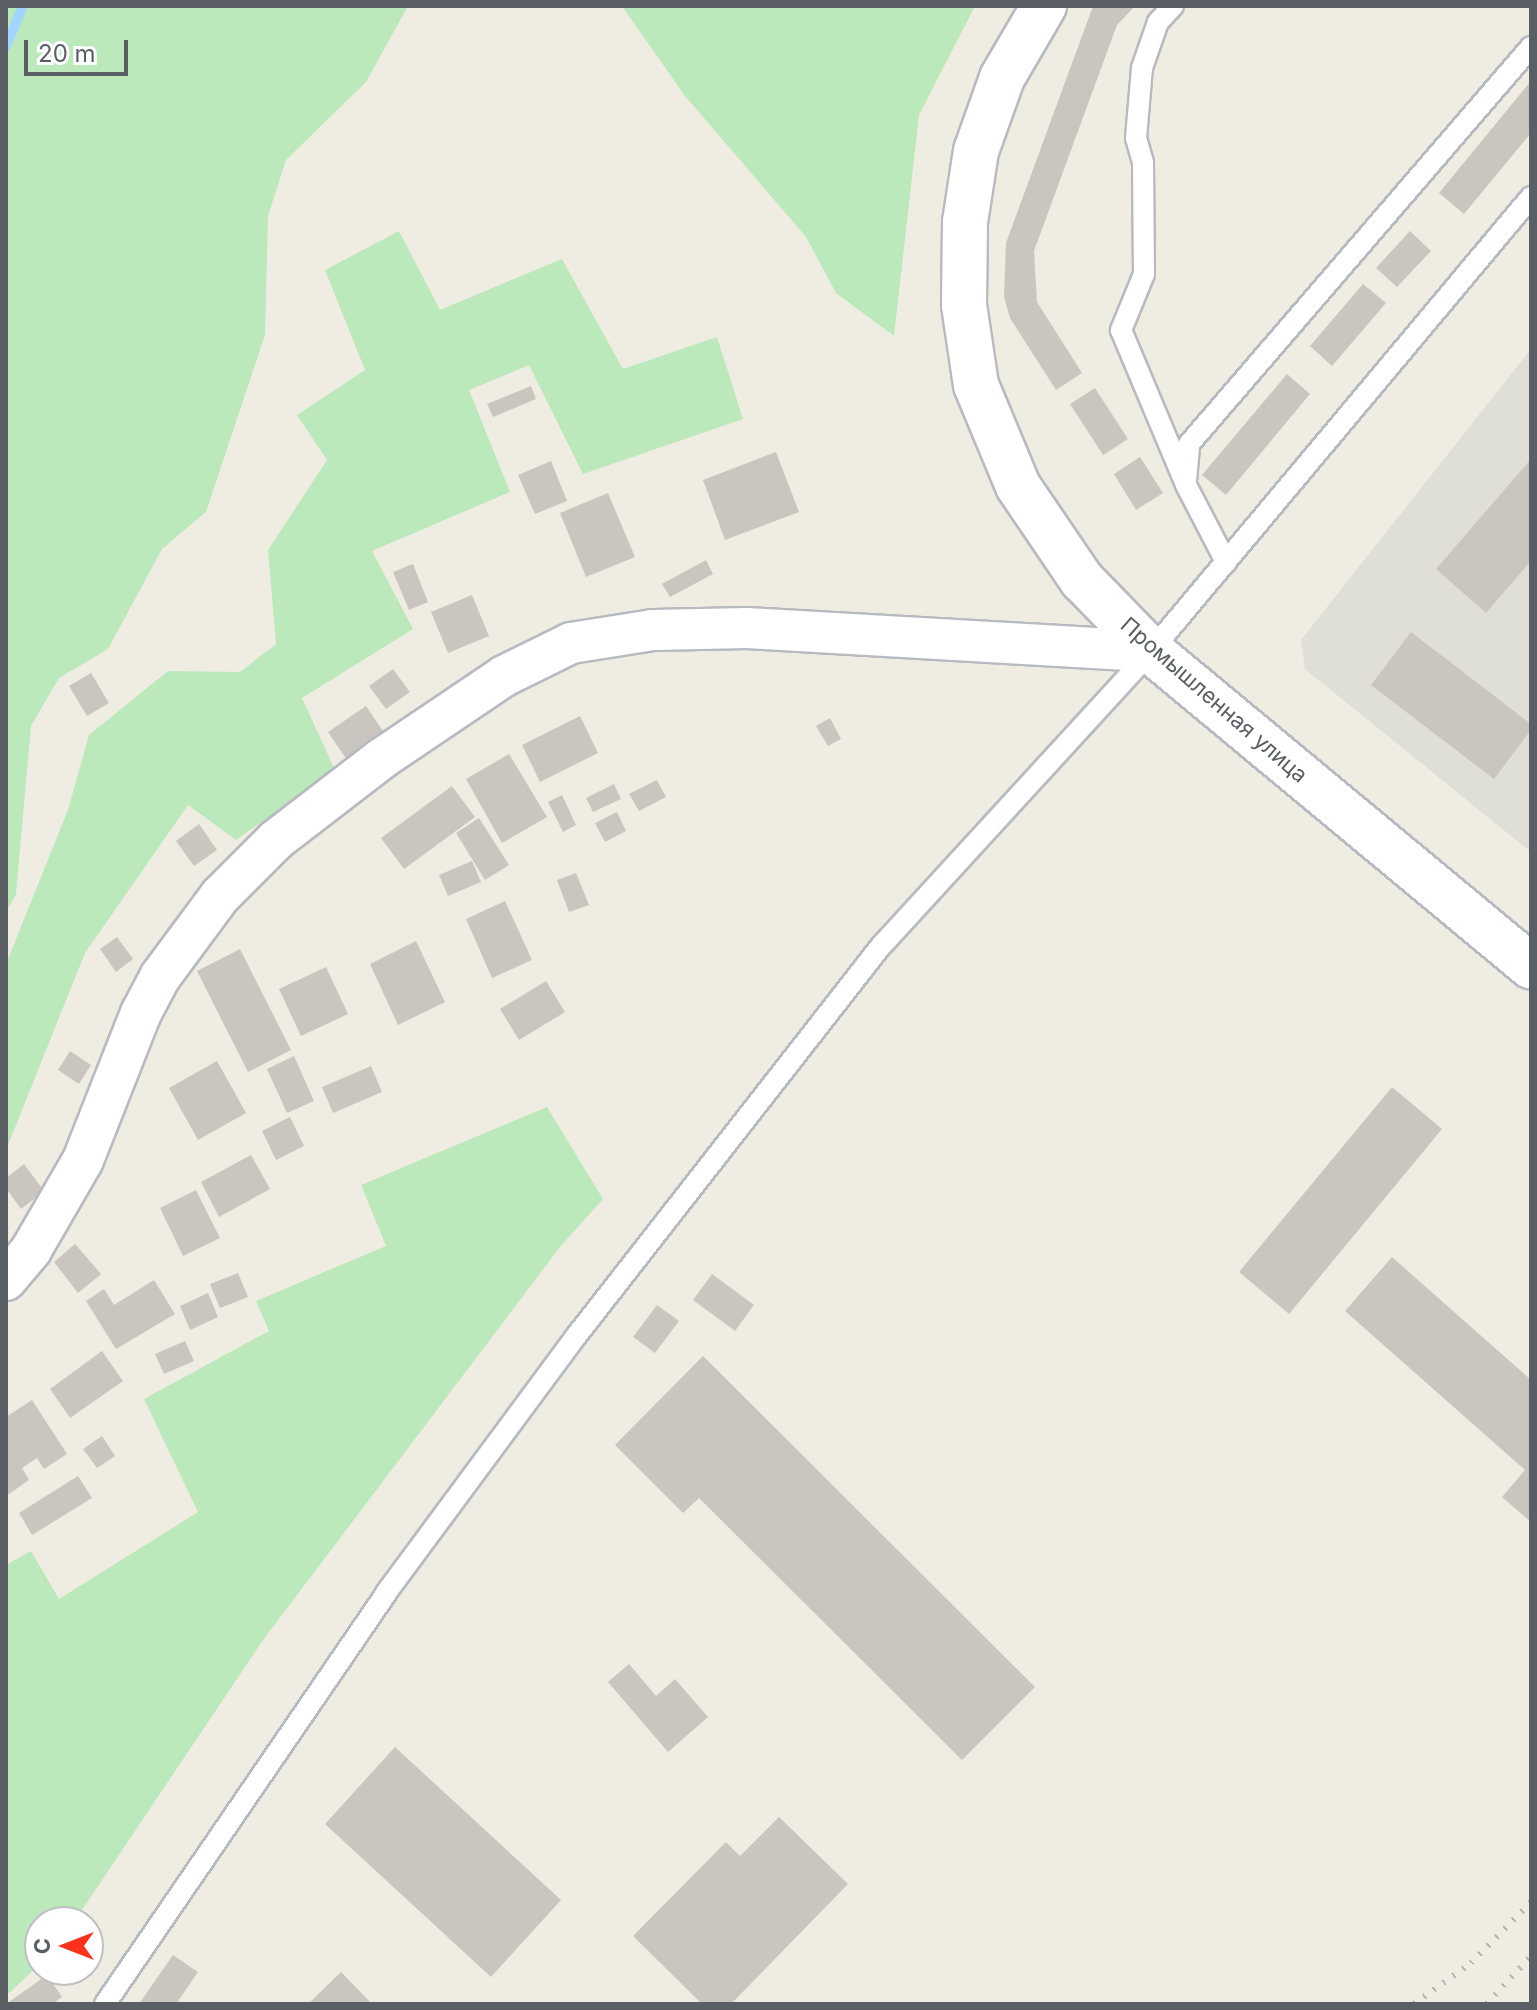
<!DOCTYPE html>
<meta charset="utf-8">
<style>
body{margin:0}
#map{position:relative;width:1537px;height:2010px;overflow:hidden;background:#efece2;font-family:Inter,sans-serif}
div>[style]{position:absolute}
.industrial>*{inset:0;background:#dfded7}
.green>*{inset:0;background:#bbe9bc}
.stream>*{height:10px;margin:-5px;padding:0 5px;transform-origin:5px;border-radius:5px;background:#a2d5ff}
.building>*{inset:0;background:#cac6bf}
.roads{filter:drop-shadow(2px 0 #b7bac0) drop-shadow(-2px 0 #b7bac0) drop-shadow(0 2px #b7bac0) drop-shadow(0 -2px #b7bac0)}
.service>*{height:20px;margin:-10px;padding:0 10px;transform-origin:10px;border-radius:10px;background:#fff}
.minor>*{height:40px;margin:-20px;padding:0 20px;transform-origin:20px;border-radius:20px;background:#fff}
.tertiary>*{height:44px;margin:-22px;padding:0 22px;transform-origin:22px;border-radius:22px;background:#fff}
.rail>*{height:6px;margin-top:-3px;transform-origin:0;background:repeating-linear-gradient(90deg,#b4b5b6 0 2px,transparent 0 12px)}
span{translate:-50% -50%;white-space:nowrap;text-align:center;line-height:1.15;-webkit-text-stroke:8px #fff;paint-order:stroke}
.street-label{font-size:22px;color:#5a5f65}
.frame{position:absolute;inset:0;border:8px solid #5a5f65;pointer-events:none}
.north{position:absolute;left:24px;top:1906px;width:80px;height:80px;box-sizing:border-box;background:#fff;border:2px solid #bdbfc1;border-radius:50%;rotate:270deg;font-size:22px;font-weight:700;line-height:32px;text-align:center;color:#5a5f65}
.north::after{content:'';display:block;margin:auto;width:28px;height:36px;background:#fc311b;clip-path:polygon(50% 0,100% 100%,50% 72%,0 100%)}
.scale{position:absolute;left:24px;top:40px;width:104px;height:36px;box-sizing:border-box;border:4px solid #5a5f65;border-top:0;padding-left:10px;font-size:24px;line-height:28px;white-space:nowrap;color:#5a5f65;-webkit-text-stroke:6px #fff;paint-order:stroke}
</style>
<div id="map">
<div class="industrial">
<i style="clip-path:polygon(1531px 349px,1531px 852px,1305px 669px,1301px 640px)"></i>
</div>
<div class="green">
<i style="clip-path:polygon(6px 6px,408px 6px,366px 82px,286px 160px,268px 216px,265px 335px,206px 512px,162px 549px,108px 649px,59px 678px,31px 726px,16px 894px,6px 912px)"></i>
<i style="clip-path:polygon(622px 6px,975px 6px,919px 115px,894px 336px,836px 293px,806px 237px,685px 96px)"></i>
<i style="clip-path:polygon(399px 231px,440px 310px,562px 259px,623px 369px,717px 337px,743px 419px,583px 474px,529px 365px,469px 390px,510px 492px,372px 551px,413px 629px,302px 698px,335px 770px,236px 840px,188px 805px,85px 953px,6px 1150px,6px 964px,68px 810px,89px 735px,168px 671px,240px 672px,276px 644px,268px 550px,327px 460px,297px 415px,365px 370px,325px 270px)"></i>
<i style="clip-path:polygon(547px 1107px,603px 1199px,560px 1247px,263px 1640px,74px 1922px,40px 1922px,40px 1964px,6px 1996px,6px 1565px,31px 1551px,59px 1599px,198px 1512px,144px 1399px,269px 1331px,256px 1301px,386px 1246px,361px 1185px)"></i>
</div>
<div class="stream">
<i style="left:6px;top:46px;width:43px;rotate:-67deg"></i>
</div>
<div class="building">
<i style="clip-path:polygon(1093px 6px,1135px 6px,1117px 25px,1034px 251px,1037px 302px,1082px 373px,1056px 390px,1010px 318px,1004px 297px,1006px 243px)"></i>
<i style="clip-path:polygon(1531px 81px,1531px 133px,1464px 214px,1439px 193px)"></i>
<i style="clip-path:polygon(1410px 231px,1431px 251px,1397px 287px,1376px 268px)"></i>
<i style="clip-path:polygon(1363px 284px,1386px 303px,1332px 366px,1310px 346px)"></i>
<i style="clip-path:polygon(1287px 374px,1310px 394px,1226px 495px,1202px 475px)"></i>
<i style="clip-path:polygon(531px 386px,536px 399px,493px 417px,487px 404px)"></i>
<i style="clip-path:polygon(1095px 388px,1128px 439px,1103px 455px,1070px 404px)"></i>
<i style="clip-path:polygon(776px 452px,799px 512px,725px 540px,703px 480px)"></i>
<i style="clip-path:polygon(1140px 457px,1163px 493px,1136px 510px,1114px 474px)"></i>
<i style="clip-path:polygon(1531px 459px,1531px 561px,1486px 613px,1436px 569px)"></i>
<i style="clip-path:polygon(551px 461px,567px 501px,535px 514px,518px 475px)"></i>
<i style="clip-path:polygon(608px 493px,635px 557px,586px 577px,560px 513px)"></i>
<i style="clip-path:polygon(706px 560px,713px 574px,670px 597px,662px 584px)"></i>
<i style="clip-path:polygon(413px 564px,428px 602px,409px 610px,393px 572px)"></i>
<i style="clip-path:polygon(472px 595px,489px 636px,448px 653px,431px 612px)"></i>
<i style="clip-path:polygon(1411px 632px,1531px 724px,1531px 730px,1494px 779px,1371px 685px)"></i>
<i style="clip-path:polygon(393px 669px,410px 692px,386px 709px,369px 686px)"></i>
<i style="clip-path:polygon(91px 673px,109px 703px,87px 716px,69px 686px)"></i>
<i style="clip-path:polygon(366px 706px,385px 734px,347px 760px,328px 732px)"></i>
<i style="clip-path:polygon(580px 716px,598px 753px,540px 782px,522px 745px)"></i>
<i style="clip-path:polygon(830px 718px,841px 739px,828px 746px,816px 726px)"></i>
<i style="clip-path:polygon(509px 754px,547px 817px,502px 843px,466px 779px)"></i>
<i style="clip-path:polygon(657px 780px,666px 797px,639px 811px,629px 794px)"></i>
<i style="clip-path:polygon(614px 784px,621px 799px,593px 812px,586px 798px)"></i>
<i style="clip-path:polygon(452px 786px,475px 817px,404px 869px,381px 838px)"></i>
<i style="clip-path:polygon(562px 795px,576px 825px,563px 832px,548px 802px)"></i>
<i style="clip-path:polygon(617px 812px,626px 831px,605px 842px,595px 823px)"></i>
<i style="clip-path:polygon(479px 818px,509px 865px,485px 880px,456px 833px)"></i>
<i style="clip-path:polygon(199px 824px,217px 850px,194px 866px,176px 841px)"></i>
<i style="clip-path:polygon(472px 861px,481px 882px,448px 896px,439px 875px)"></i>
<i style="clip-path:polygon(576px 873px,589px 905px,569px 912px,557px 880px)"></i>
<i style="clip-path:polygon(505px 901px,532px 960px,492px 978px,466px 919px)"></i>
<i style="clip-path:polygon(117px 937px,133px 959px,116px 972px,100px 949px)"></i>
<i style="clip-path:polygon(416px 941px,445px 1002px,398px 1025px,370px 964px)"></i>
<i style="clip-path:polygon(240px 949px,291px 1050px,248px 1072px,197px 971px)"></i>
<i style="clip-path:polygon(326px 967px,348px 1014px,301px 1036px,279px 989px)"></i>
<i style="clip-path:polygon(546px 981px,565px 1012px,519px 1040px,500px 1009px)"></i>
<i style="clip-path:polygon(70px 1051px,91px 1065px,79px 1084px,58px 1070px)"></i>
<i style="clip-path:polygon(294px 1056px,314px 1101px,287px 1113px,267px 1069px)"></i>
<i style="clip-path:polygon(217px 1061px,246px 1113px,198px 1140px,169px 1088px)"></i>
<i style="clip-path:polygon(371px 1066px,382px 1092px,333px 1113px,322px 1087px)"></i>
<i style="clip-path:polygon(1392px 1087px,1442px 1129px,1289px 1314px,1239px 1272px)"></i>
<i style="clip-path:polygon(290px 1117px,304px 1146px,276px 1160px,262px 1131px)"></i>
<i style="clip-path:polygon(251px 1155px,270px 1189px,219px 1217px,201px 1182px)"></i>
<i style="clip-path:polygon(24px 1164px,44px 1191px,21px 1209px,6px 1188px,6px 1178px)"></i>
<i style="clip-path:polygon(196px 1190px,220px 1238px,183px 1256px,160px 1208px)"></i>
<i style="clip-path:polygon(75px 1244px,101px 1274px,78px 1293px,54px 1262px)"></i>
<i style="clip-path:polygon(1392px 1257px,1531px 1380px,1531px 1522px,1502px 1497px,1525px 1470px,1345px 1311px)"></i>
<i style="clip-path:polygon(238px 1273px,248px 1297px,220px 1308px,210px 1284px)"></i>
<i style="clip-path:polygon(712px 1274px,754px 1305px,735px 1331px,693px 1300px)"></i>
<i style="clip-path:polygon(154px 1280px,175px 1314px,116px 1349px,86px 1301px,104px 1289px,114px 1305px)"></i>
<i style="clip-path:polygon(208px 1293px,218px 1317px,190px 1330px,180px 1306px)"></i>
<i style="clip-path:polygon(657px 1305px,679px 1321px,655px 1353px,633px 1337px)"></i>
<i style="clip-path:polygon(185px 1341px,194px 1361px,164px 1374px,155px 1354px)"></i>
<i style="clip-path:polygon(102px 1351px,123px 1381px,70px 1418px,50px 1389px)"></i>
<i style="clip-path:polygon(703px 1356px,1035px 1687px,962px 1760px,699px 1498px,683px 1513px,615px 1445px)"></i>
<i style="clip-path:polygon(32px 1400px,67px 1454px,44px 1469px,37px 1458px,22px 1468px,29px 1480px,6px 1496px,6px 1417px)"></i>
<i style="clip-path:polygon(102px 1436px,115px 1456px,97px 1468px,83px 1449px)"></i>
<i style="clip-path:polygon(78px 1476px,92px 1498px,32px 1535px,19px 1513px)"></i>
<i style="clip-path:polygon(629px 1664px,656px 1696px,675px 1679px,708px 1717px,668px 1752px,608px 1682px)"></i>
<i style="clip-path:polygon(395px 1747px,561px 1900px,491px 1977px,325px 1824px)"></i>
<i style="clip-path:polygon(779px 1817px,848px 1884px,731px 2004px,702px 2004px,633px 1936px,726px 1842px,740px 1856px)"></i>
<i style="clip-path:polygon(173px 1955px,198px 1972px,176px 2004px,139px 2004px)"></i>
<i style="clip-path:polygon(341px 1972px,372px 2004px,308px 2004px)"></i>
<i style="clip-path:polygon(47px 1975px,62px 1997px,52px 2004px,6px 2004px)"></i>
</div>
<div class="roads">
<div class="service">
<i style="left:1173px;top:6px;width:22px;rotate:133deg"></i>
<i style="left:1158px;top:22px;width:49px;rotate:109.2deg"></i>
<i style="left:1142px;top:68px;width:70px;rotate:94.9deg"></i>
<i style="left:1136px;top:138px;width:26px;rotate:74deg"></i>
<i style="left:1143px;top:163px;width:111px;rotate:89.5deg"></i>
<i style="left:1144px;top:274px;width:61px;rotate:112.3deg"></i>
<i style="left:1121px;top:330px;width:168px;rotate:67.2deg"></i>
<i style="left:1186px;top:485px;width:87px;rotate:62.5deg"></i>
<i style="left:1186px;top:481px;width:37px;rotate:-85deg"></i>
<i style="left:1189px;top:444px;width:524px;rotate:-49.26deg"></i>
<i style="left:105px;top:2004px;width:498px;rotate:-55.6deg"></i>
<i style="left:386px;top:1593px;width:321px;rotate:-53.5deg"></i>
<i style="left:577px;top:1335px;width:495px;rotate:-52deg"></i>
<i style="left:882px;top:945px;width:398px;rotate:-47.5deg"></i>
<i style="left:1151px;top:651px;width:592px;rotate:-50.07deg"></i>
</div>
<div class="minor">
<i style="left:6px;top:1280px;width:39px;rotate:-50deg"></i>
<i style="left:31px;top:1250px;width:104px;rotate:-60deg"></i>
<i style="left:83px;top:1160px;width:158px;rotate:-68.5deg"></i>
<i style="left:141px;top:1013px;width:41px;rotate:-62.2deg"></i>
<i style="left:160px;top:977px;width:101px;rotate:-53.5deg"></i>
<i style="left:220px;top:896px;width:79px;rotate:-45deg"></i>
<i style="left:276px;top:840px;width:133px;rotate:-37.6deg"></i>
<i style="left:381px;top:759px;width:148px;rotate:-34deg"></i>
<i style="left:504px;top:676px;width:75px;rotate:-26.2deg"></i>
<i style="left:571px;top:643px;width:83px;rotate:-9deg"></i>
<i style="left:653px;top:630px;width:94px;rotate:-1.2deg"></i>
<i style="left:747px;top:628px;width:405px;rotate:3.3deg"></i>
</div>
<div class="tertiary">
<i style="left:1044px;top:6px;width:83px;rotate:120.3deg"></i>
<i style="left:1002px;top:78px;width:77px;rotate:109.6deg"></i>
<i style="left:976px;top:151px;width:72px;rotate:98.8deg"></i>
<i style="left:965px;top:222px;width:83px;rotate:90.7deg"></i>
<i style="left:964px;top:305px;width:81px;rotate:81.5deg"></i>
<i style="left:976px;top:385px;width:109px;rotate:67.4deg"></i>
<i style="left:1018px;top:486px;width:114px;rotate:55.8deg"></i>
<i style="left:1082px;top:580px;width:99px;rotate:45.8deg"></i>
<i style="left:1151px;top:651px;width:494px;rotate:39.7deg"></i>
</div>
</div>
<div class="rail">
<i style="left:1414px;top:2004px;width:70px;rotate:-35.7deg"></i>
<i style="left:1471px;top:1963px;width:86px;rotate:-45.5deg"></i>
<i style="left:1487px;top:2004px;width:65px;rotate:-47.5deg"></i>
</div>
<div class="street-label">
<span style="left:1214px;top:700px;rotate:41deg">Промышленная улица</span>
</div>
<div class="frame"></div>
<div class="north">С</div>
<div class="scale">20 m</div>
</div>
